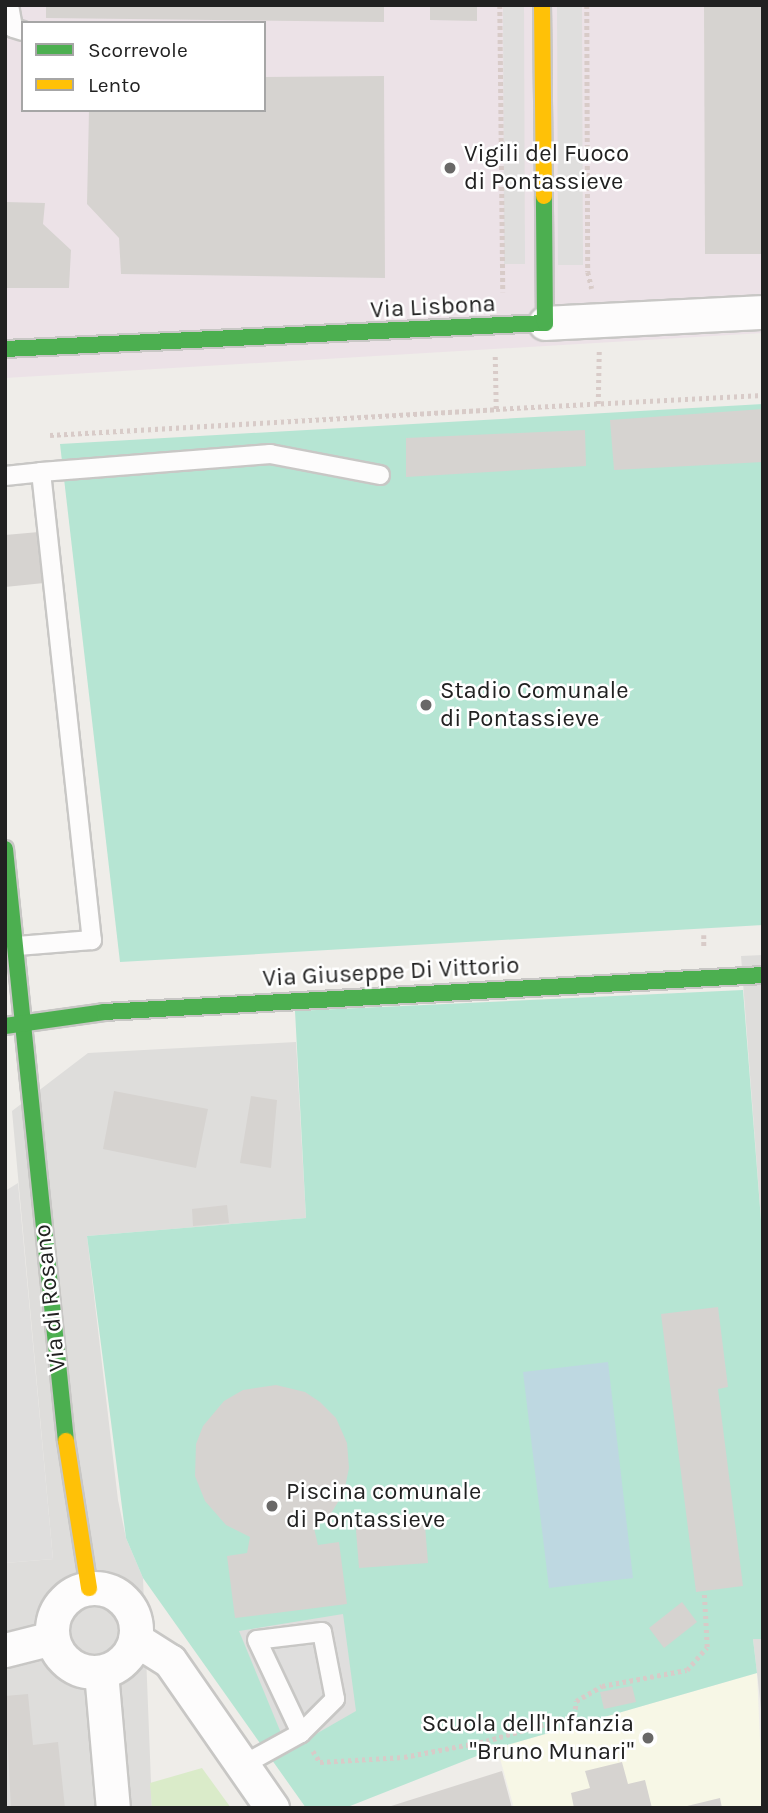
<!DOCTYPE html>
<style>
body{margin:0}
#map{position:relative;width:768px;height:1813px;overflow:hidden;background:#efede9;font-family:Karla,sans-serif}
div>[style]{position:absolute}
.residential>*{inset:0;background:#dedddb}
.industrial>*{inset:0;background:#ece2e7}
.education>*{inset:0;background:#f7f7e6}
.grass>*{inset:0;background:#daebc9}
.pitch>*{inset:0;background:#b6e5d3}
.parking>*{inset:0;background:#dfdedd}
.water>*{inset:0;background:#bed8e1}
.building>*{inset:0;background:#d6d3d0}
.path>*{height:4.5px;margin-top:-2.25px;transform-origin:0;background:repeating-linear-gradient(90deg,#d8cbc8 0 3.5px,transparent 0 7px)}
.roads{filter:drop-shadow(2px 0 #c8c7c5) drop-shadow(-2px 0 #c8c7c5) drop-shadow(0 2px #c8c7c5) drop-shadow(0 -2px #c8c7c5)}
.lane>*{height:18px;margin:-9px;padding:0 9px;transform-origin:9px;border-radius:9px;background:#fdfcfc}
.street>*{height:33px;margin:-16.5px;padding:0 16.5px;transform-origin:16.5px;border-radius:16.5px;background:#fdfcfc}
.street>.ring{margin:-16.5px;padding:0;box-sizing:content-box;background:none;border:33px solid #fdfcfc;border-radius:50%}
.fast>*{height:16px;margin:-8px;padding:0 8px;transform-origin:8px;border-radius:8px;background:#4caf50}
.slow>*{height:16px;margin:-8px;padding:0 8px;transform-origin:8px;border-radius:8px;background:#ffc107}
.dots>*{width:19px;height:19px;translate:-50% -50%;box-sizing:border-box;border:4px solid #fff;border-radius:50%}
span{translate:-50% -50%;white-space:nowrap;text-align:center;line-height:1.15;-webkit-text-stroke:5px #fff;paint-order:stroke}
.poi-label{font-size:24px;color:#212121}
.left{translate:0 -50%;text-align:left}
.right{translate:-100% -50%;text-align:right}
.street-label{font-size:24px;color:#212121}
.frame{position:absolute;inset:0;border:7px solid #212121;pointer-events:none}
.legend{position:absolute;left:21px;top:21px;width:245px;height:91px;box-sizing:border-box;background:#fff;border:2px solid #a6a6a6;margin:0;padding:9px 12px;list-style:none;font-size:21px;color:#212121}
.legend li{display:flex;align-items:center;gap:14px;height:35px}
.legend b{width:35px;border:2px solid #a6a6a6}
</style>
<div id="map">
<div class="residential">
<i style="clip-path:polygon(763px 955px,763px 1246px,741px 956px)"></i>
<i style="clip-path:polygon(296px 1042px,306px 1218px,87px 1236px,118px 1500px,126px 1538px,143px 1578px,152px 1808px,5px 1808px,5px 1563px,53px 1559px,12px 1111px,88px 1053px)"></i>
<i style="clip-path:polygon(753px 1639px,763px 1639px,763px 1727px,757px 1673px)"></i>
</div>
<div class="industrial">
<i style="clip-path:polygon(evenodd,5px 5px,763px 5px,763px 333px,5px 378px,5px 5px,23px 23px,264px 23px,264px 110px,23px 110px,23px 23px)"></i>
</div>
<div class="education">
<i style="clip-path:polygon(757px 1673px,763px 1808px,514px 1808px,497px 1748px)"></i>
</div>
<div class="grass">
<i style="clip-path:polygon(202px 1768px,231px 1808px,152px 1808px,150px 1783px)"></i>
</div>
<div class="pitch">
<i style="clip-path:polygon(763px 404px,763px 925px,120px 962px,60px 444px)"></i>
<i style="clip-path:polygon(743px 990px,763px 1246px,763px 1639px,753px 1639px,757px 1673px,497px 1748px,345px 1808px,306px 1808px,143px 1578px,126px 1538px,87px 1236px,306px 1218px,295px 1011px)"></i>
</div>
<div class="parking">
<i style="clip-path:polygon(503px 5px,524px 5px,525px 264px,504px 264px)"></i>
<i style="clip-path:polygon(557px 5px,582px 5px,583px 265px,558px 265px)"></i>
<i style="clip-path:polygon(18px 1183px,53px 1559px,5px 1563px,5px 1191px)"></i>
<i style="clip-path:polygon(343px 1614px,356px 1711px,288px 1750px,239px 1631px)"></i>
</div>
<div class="water">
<i style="clip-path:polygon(608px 1362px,633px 1578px,549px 1588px,523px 1372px)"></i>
</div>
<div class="building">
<i style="clip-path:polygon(46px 5px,384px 5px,384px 22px,46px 18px)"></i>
<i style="clip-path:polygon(430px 5px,477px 5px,477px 21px,430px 20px)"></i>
<i style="clip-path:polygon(704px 5px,763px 5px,763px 254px,705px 254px)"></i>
<i style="clip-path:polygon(384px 76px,385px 278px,121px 274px,119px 238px,87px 204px,89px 110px,264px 110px,264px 77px)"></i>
<i style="clip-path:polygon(5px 202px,45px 203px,43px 224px,71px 250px,69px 288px,5px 288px)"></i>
<i style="clip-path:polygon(763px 409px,763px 462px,614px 470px,610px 420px)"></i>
<i style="clip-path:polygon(585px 430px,586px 466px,406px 477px,406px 438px)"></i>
<i style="clip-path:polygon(39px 532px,44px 583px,5px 587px,5px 535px)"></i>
<i style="clip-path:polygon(114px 1091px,208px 1109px,196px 1168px,103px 1149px)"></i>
<i style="clip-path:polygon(251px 1096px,277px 1100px,271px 1168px,240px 1163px)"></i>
<i style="clip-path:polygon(227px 1205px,229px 1223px,193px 1226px,192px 1209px)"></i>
<i style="clip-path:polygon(718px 1307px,728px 1387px,718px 1389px,743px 1586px,696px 1592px,661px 1314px)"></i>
<i style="clip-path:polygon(276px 1385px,305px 1392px,320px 1402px,336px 1418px,347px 1443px,349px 1468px,344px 1492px,332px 1512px,314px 1528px,318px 1545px,339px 1542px,347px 1604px,235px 1618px,227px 1556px,247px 1553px,250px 1537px,226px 1525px,205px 1501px,195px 1476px,196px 1444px,203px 1426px,224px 1401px,243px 1390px)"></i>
<i style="clip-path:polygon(424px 1513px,428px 1563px,359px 1568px,355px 1518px)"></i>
<i style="clip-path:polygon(682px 1602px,697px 1622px,664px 1648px,649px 1628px)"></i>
<i style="clip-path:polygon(632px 1686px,636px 1702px,604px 1709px,600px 1692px)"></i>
<i style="clip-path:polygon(28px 1694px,33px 1745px,58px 1742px,65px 1808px,11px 1808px,5px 1696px)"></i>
<i style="clip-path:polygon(622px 1762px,628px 1784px,645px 1780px,652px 1808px,574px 1808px,571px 1793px,590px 1788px,585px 1771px)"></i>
<i style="clip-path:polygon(502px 1771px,512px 1808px,388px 1808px,388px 1807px)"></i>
<i style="clip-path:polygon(720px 1798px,722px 1808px,683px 1808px,683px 1807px)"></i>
</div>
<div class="path">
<i style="left:500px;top:5px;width:287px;rotate:89.4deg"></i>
<i style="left:587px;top:5px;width:267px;rotate:89.8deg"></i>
<i style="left:588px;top:272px;width:17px;rotate:77deg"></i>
<i style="left:598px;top:404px;width:54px;rotate:-88.9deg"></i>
<i style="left:496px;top:409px;width:267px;rotate:-3deg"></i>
<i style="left:50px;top:435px;width:447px;rotate:-3.3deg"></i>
<i style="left:496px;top:409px;width:53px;rotate:-91.1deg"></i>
<i style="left:704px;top:935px;width:12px;rotate:90deg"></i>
<i style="left:313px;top:1751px;width:13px;rotate:58deg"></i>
<i style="left:320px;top:1762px;width:84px;rotate:-3.4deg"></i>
<i style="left:404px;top:1757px;width:84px;rotate:-11deg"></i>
<i style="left:486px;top:1741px;width:91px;rotate:-15.9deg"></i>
<i style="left:574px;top:1716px;width:15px;rotate:-82deg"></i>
<i style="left:576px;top:1701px;width:30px;rotate:-30deg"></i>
<i style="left:602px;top:1686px;width:86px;rotate:-10.7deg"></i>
<i style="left:687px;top:1670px;width:30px;rotate:-49deg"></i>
<i style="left:707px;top:1647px;width:56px;rotate:-93.1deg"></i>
</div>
<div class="roads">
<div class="lane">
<i style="left:9px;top:5px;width:23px;rotate:80deg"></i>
<i style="left:13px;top:28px;width:10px;rotate:17deg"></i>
<i style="left:41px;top:472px;width:230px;rotate:-4.5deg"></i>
<i style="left:270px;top:454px;width:112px;rotate:10.8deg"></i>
<i style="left:5px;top:476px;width:36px;rotate:-6deg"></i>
<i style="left:41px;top:472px;width:471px;rotate:83.8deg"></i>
<i style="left:92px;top:940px;width:75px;rotate:175.4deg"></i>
<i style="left:243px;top:1765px;width:66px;rotate:-28.9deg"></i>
<i style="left:301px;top:1733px;width:48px;rotate:-45deg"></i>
<i style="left:335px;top:1699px;width:68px;rotate:-101deg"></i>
<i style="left:322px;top:1632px;width:65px;rotate:173deg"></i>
<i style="left:257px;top:1640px;width:103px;rotate:64.7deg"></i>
</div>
<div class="street">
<i style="left:545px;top:323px;width:218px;rotate:-2.9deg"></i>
<i class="ring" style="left:52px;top:1588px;width:51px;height:51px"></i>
<i style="left:135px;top:1639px;width:41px;rotate:32.2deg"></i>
<i style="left:170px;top:1661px;width:179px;rotate:55.2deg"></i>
<i style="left:5px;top:1650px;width:49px;rotate:-14.3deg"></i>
<i style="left:101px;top:1672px;width:137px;rotate:85deg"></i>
</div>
<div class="fast">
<i style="left:5px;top:349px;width:541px;rotate:-2.76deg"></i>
<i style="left:545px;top:323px;width:127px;rotate:-90.5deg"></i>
<i style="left:5px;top:849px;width:595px;rotate:84.12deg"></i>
<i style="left:5px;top:1026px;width:100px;rotate:-8deg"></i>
<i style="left:104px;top:1012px;width:660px;rotate:-3.21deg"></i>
</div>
<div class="slow">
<i style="left:542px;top:5px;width:191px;rotate:89.4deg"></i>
<i style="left:66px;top:1441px;width:149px;rotate:81.1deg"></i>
</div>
</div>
<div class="dots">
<i style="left:450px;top:168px;background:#696867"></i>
<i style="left:426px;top:705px;background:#696867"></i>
<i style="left:272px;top:1506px;background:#696867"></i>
<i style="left:648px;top:1738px;background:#696867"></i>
</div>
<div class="poi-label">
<span class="left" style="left:464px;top:168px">Vigili del Fuoco<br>di Pontassieve</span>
<span class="left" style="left:440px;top:705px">Stadio Comunale<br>di Pontassieve</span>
<span class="left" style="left:286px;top:1506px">Piscina comunale<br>di Pontassieve</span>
<span class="right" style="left:634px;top:1738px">Scuola dell'Infanzia<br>"Bruno Munari"</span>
</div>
<div class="street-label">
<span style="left:433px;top:307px;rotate:-3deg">Via Lisbona</span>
<span style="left:391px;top:972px;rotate:-3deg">Via Giuseppe Di Vittorio</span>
<span style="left:50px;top:1298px;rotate:-96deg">Via di Rosano</span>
</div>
<div class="frame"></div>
<ul class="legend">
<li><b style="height:9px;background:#4caf50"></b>Scorrevole</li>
<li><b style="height:9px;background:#ffc107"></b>Lento</li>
</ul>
</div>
